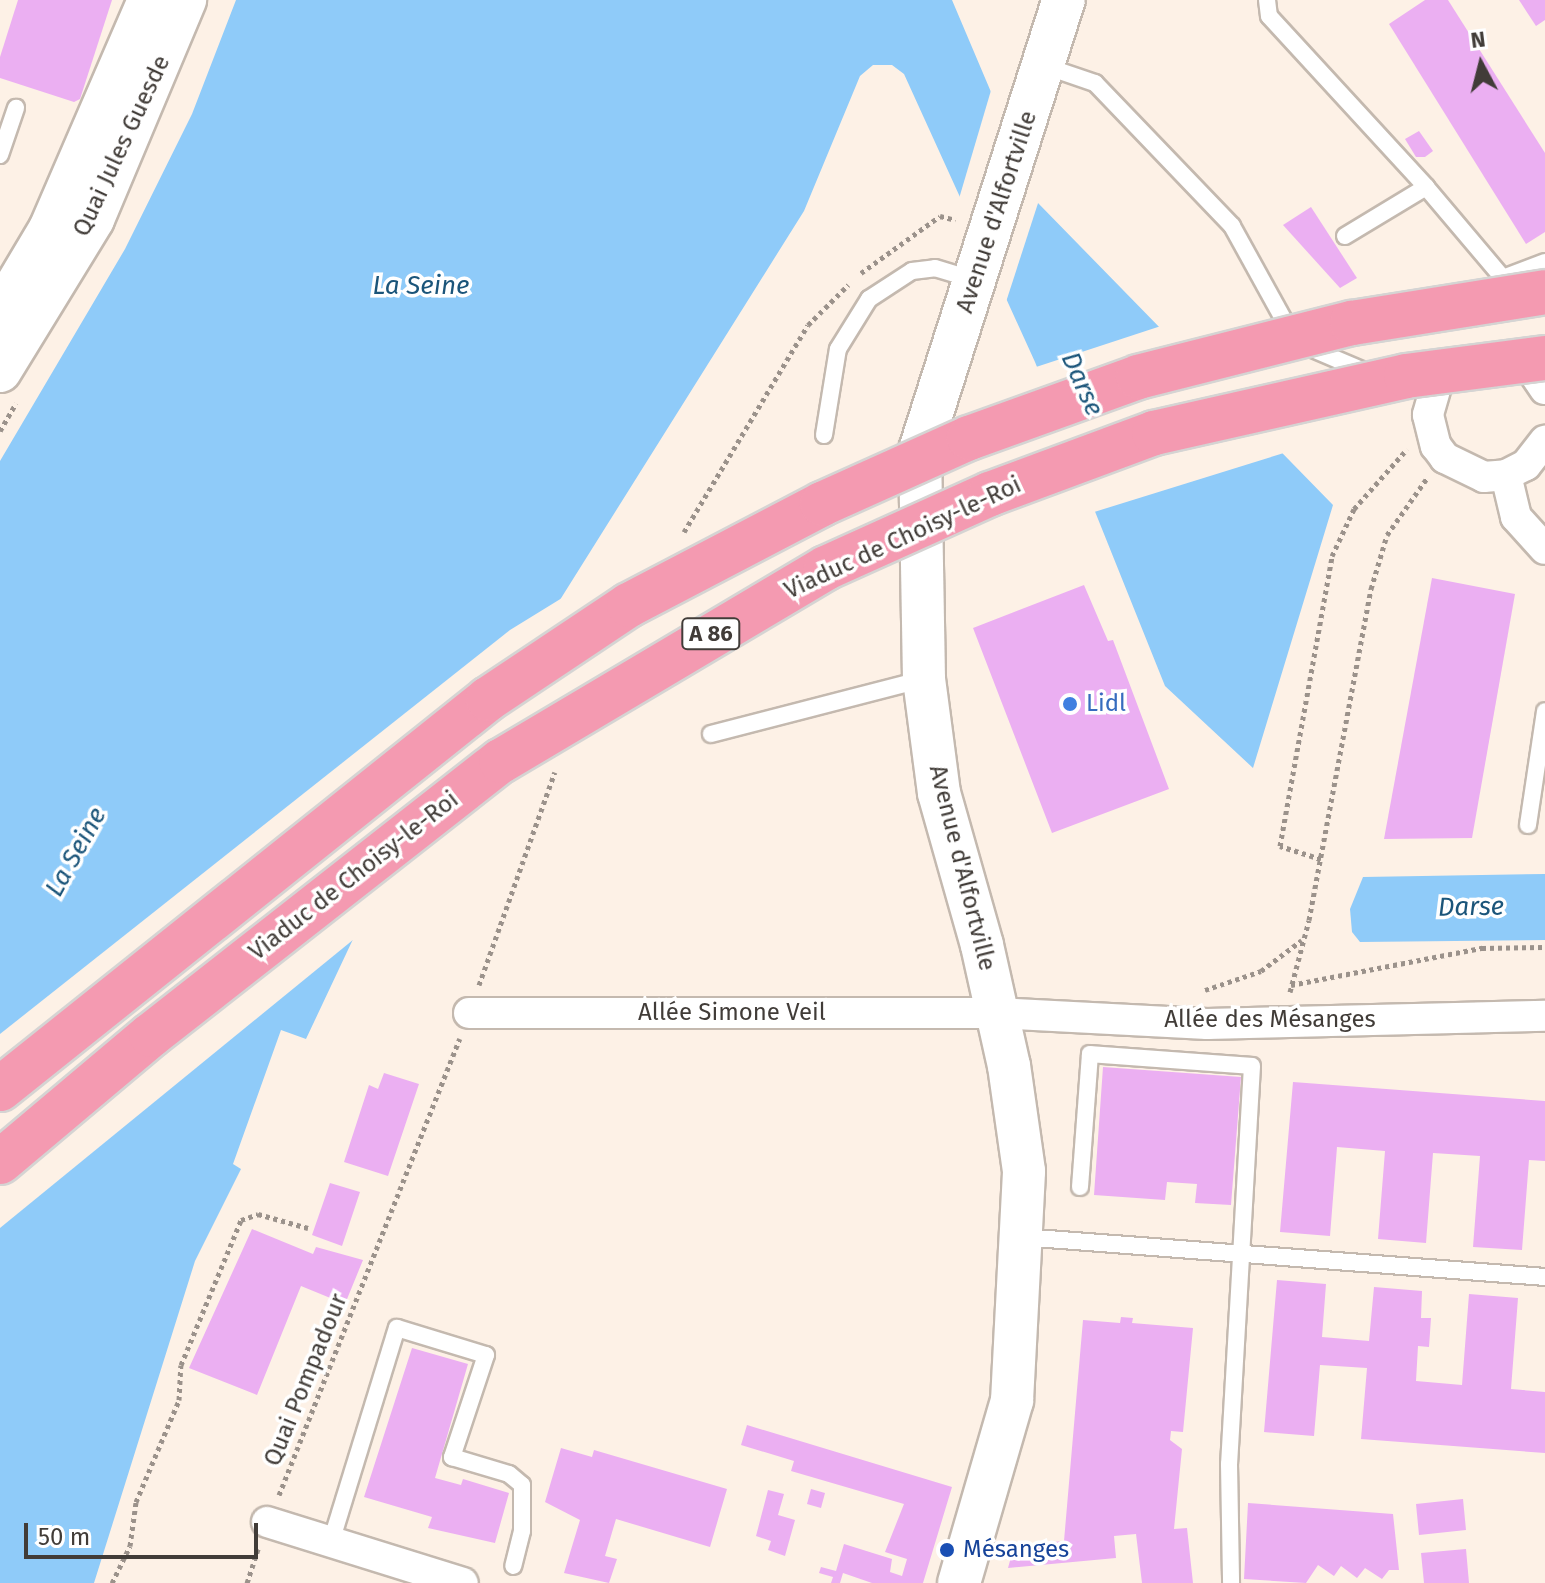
<!DOCTYPE html>
<meta charset="utf-8">
<style>
body{margin:0}
#map{position:relative;width:1545px;height:1583px;overflow:hidden;background:#fdf1e6;font-family:"Fira Sans",sans-serif}
div>[style]{position:absolute}
.water>*{inset:0;background:#8fcbf9}
.pier>*{inset:0;background:#fdf1e6}
.building>*{inset:0;background:#ebaff2}
.path>*{height:5px;margin-top:-2.5px;transform-origin:0;background:repeating-linear-gradient(90deg,#9b928b 0 4px,transparent 0 8px)}
.roads{filter:drop-shadow(2px 0 #c4b9af) drop-shadow(-2px 0 #c4b9af) drop-shadow(0 2px #c4b9af) drop-shadow(0 -2px #c4b9af)}
.service>*{height:16px;margin:-8px;padding:0 8px;transform-origin:8px;border-radius:8px;background:#fff}
.minor>*{height:30px;margin:-15px;padding:0 15px;transform-origin:15px;border-radius:15px;background:#fff}
.secondary>*{height:42px;margin:-21px;padding:0 21px;transform-origin:21px;border-radius:21px;background:#fff}
.bridges{filter:drop-shadow(2px 0 #d5d4d3) drop-shadow(-2px 0 #d5d4d3) drop-shadow(0 2px #d5d4d3) drop-shadow(0 -2px #d5d4d3)}
.motorway-bridge>*{height:44px;margin:-22px;padding:0 22px;transform-origin:22px;border-radius:22px;background:#f49ab1}
.dots>*{width:22px;height:22px;translate:-50% -50%;box-sizing:border-box;border:4px solid #fff;border-radius:50%}
span{translate:-50% -50%;white-space:nowrap;text-align:center;line-height:1.15;-webkit-text-stroke:7px #fff;paint-order:stroke}
.shield-label span{padding:2px 6px;background:#fff;border:2px solid;border-radius:6px;-webkit-text-stroke-width:0}
.shield-label{font-size:22px;color:#413c38;font-weight:700}
.street-label{font-size:24px;color:#413c38}
.shop-label{font-size:24px;color:#366cbe}
.left{translate:0 -50%;text-align:left}
.transit-label{font-size:24px;color:#164399}
.water-label{font-size:26px;color:#1b557a;font-style:italic}
.north{position:absolute;left:1441px;top:24px;width:80px;height:80px;-webkit-text-stroke:6px #fff;paint-order:stroke;rotate:353deg;font-size:22px;font-weight:700;line-height:32px;text-align:center;color:#413c38}
.north::after{content:'';display:block;margin:auto;width:28px;height:36px;background:#413c38;clip-path:polygon(50% 0,100% 100%,50% 72%,0 100%)}
.scale{position:absolute;left:24px;top:1523px;width:234px;height:36px;box-sizing:border-box;border:4px solid #413c38;border-top:0;padding-left:10px;font-size:24px;line-height:28px;white-space:nowrap;color:#413c38;-webkit-text-stroke:6px #fff;paint-order:stroke}
</style>
<div id="map">
<div class="water">
<i style="clip-path:polygon(236px 0,952px 0,1038px 203px,1333px 505px,1253px 768px,1165px 686px,1035px 362px,904px 74px,892px 65px,873px 65px,860px 76px,804px 211px,371px 901px,306px 1039px,281px 1030px,233px 1164px,241px 1169px,195px 1261px,94px 1583px,0 1583px,0 461px,125px 249px,192px 114px)"></i>
<i style="clip-path:polygon(1545px 874px,1545px 940px,1360px 942px,1352px 932px,1350px 909px,1363px 877px)"></i>
</div>
<div class="pier">
<i style="clip-path:polygon(992px 87px,1040px 197px,1005px 305px,958px 202px)"></i>
<i style="clip-path:polygon(1164px 325px,1287px 452px,1091px 513px,1033px 368px)"></i>
<i style="clip-path:polygon(562px 598px,359px 935px,0 1228px,0 1034px,510px 630px)"></i>
</div>
<div class="building">
<i style="clip-path:polygon(18px 0,112px 0,80px 99px,74px 102px,0 78px,0 57px)"></i>
<i style="clip-path:polygon(1425px 0,1448px 0,1545px 153px,1545px 232px,1526px 244px,1389px 24px)"></i>
<i style="clip-path:polygon(1519px 0,1545px 0,1545px 20px,1536px 26px)"></i>
<i style="clip-path:polygon(1419px 131px,1433px 151px,1425px 157px,1416px 157px,1405px 139px)"></i>
<i style="clip-path:polygon(1311px 207px,1357px 278px,1340px 288px,1283px 225px)"></i>
<i style="clip-path:polygon(1432px 578px,1515px 594px,1472px 838px,1384px 839px)"></i>
<i style="clip-path:polygon(1084px 585px,1108px 641px,1113px 640px,1169px 789px,1052px 833px,973px 628px)"></i>
<i style="clip-path:polygon(1103px 1067px,1241px 1077px,1231px 1205px,1195px 1203px,1197px 1184px,1167px 1182px,1165px 1200px,1094px 1195px)"></i>
<i style="clip-path:polygon(384px 1073px,419px 1084px,388px 1176px,344px 1162px,369px 1085px,378px 1089px)"></i>
<i style="clip-path:polygon(1293px 1082px,1545px 1101px,1545px 1161px,1529px 1160px,1522px 1250px,1473px 1247px,1480px 1156px,1433px 1153px,1426px 1243px,1378px 1239px,1385px 1151px,1337px 1147px,1330px 1236px,1280px 1232px)"></i>
<i style="clip-path:polygon(330px 1183px,360px 1192px,342px 1246px,312px 1235px)"></i>
<i style="clip-path:polygon(252px 1229px,313px 1254px,316px 1247px,363px 1260px,345px 1304px,301px 1286px,257px 1395px,189px 1368px)"></i>
<i style="clip-path:polygon(1277px 1280px,1326px 1284px,1322px 1337px,1369px 1341px,1374px 1287px,1422px 1291px,1421px 1318px,1431px 1318px,1429px 1347px,1418px 1346px,1416px 1381px,1462px 1385px,1469px 1294px,1518px 1298px,1511px 1389px,1545px 1392px,1545px 1453px,1361px 1439px,1367px 1368px,1320px 1365px,1314px 1436px,1264px 1432px)"></i>
<i style="clip-path:polygon(1121px 1317px,1133px 1318px,1132px 1323px,1193px 1328px,1183px 1432px,1171px 1431px,1170px 1440px,1182px 1449px,1174px 1529px,1187px 1528px,1193px 1583px,1142px 1583px,1136px 1534px,1114px 1536px,1116px 1558px,1008px 1568px,1014px 1546px,1064px 1541px,1083px 1320px,1120px 1323px)"></i>
<i style="clip-path:polygon(412px 1348px,468px 1364px,435px 1478px,461px 1485px,463px 1479px,509px 1493px,495px 1543px,428px 1528px,432px 1517px,364px 1497px)"></i>
<i style="clip-path:polygon(747px 1425px,952px 1487px,923px 1583px,872px 1583px,843px 1573px,840px 1583px,831px 1583px,833px 1577px,819px 1573px,821px 1567px,836px 1571px,844px 1544px,892px 1559px,890px 1572px,902px 1576px,907px 1559px,885px 1552px,904px 1504px,791px 1471px,794px 1461px,741px 1445px)"></i>
<i style="clip-path:polygon(561px 1448px,592px 1457px,594px 1450px,727px 1489px,710px 1547px,616px 1519px,605px 1556px,617px 1559px,609px 1583px,564px 1573px,580px 1520px,545px 1502px)"></i>
<i style="clip-path:polygon(811px 1489px,825px 1493px,821px 1508px,807px 1504px)"></i>
<i style="clip-path:polygon(768px 1490px,784px 1494px,778px 1515px,795px 1520px,785px 1556px,768px 1550px,771px 1541px,756px 1536px)"></i>
<i style="clip-path:polygon(1463px 1499px,1466px 1530px,1419px 1535px,1416px 1504px)"></i>
<i style="clip-path:polygon(1248px 1503px,1393px 1514px,1399px 1570px,1389px 1570px,1382px 1579px,1365px 1568px,1357px 1578px,1341px 1566px,1334px 1576px,1318px 1565px,1306px 1583px,1244px 1579px)"></i>
<i style="clip-path:polygon(1466px 1549px,1469px 1583px,1424px 1583px,1421px 1553px)"></i>
</div>
<div class="path">
<i style="left:861px;top:273px;width:97px;rotate:-35.8deg"></i>
<i style="left:940px;top:216px;width:16px;rotate:14deg"></i>
<i style="left:0;top:431px;width:32px;rotate:-60deg"></i>
<i style="left:684px;top:532px;width:241px;rotate:-59.1deg"></i>
<i style="left:808px;top:325px;width:57px;rotate:-45deg"></i>
<i style="left:1321px;top:859px;width:43px;rotate:-162.4deg"></i>
<i style="left:1280px;top:846px;width:295px;rotate:-79.8deg"></i>
<i style="left:1332px;top:556px;width:52px;rotate:-64.9deg"></i>
<i style="left:1354px;top:509px;width:80px;rotate:-48.5deg"></i>
<i style="left:479px;top:985px;width:226px;rotate:-70.4deg"></i>
<i style="left:1291px;top:985px;width:195px;rotate:-11deg"></i>
<i style="left:1482px;top:948px;width:63px;rotate:-0.9deg"></i>
<i style="left:1205px;top:990px;width:59px;rotate:-18.7deg"></i>
<i style="left:1261px;top:971px;width:51px;rotate:-37.1deg"></i>
<i style="left:1290px;top:992px;width:74px;rotate:-75.2deg"></i>
<i style="left:1309px;top:920px;width:337px;rotate:-79.4deg"></i>
<i style="left:1371px;top:589px;width:56px;rotate:-73.5deg"></i>
<i style="left:1387px;top:535px;width:70px;rotate:-54.9deg"></i>
<i style="left:279px;top:1495px;width:491px;rotate:-68.4deg"></i>
<i style="left:112px;top:1583px;width:41px;rotate:-64.1deg"></i>
<i style="left:130px;top:1546px;width:44px;rotate:-82.2deg"></i>
<i style="left:136px;top:1502px;width:111px;rotate:-67.1deg"></i>
<i style="left:179px;top:1400px;width:35px;rotate:-87deg"></i>
<i style="left:181px;top:1365px;width:157px;rotate:-67.5deg"></i>
<i style="left:241px;top:1220px;width:18px;rotate:-19deg"></i>
<i style="left:258px;top:1214px;width:52px;rotate:15.6deg"></i>
<i style="left:247px;top:1583px;width:36px;rotate:-72deg"></i>
</div>
<div class="roads">
<div class="service">
<i style="left:1267px;top:0;width:16px;rotate:83deg"></i>
<i style="left:1269px;top:16px;width:232px;rotate:47.4deg"></i>
<i style="left:1045px;top:66px;width:53px;rotate:18.8deg"></i>
<i style="left:1095px;top:83px;width:198px;rotate:46.2deg"></i>
<i style="left:1232px;top:226px;width:132px;rotate:61.1deg"></i>
<i style="left:1296px;top:342px;width:82px;rotate:23.1deg"></i>
<i style="left:0;top:155px;width:50px;rotate:-71.2deg"></i>
<i style="left:1345px;top:236px;width:95px;rotate:-31.2deg"></i>
<i style="left:1426px;top:187px;width:119px;rotate:49.8deg"></i>
<i style="left:1503px;top:278px;width:45px;rotate:-20.9deg"></i>
<i style="left:824px;top:435px;width:87px;rotate:-80.8deg"></i>
<i style="left:838px;top:349px;width:59px;rotate:-58.2deg"></i>
<i style="left:869px;top:299px;width:51px;rotate:-33.1deg"></i>
<i style="left:912px;top:271px;width:23px;rotate:-7deg"></i>
<i style="left:935px;top:268px;width:42px;rotate:16.7deg"></i>
<i style="left:711px;top:734px;width:219px;rotate:-14.5deg"></i>
<i style="left:1528px;top:825px;width:115px;rotate:-81.5deg"></i>
<i style="left:1080px;top:1187px;width:133px;rotate:-85.7deg"></i>
<i style="left:1090px;top:1054px;width:162px;rotate:4.2deg"></i>
<i style="left:1252px;top:1066px;width:399px;rotate:93.3deg"></i>
<i style="left:1229px;top:1464px;width:119px;rotate:89deg"></i>
<i style="left:1022px;top:1237px;width:525px;rotate:4.37deg"></i>
<i style="left:331px;top:1542px;width:224px;rotate:-72.9deg"></i>
<i style="left:397px;top:1328px;width:93px;rotate:16.9deg"></i>
<i style="left:486px;top:1355px;width:108px;rotate:108.4deg"></i>
<i style="left:452px;top:1457px;width:59px;rotate:16.6deg"></i>
<i style="left:509px;top:1474px;width:17px;rotate:40deg"></i>
<i style="left:522px;top:1485px;width:46px;rotate:90deg"></i>
<i style="left:522px;top:1531px;width:36px;rotate:104deg"></i>
</div>
<div class="minor">
<i style="left:1508px;top:357px;width:27px;rotate:28deg"></i>
<i style="left:1532px;top:370px;width:23px;rotate:56deg"></i>
<i style="left:1455px;top:365px;width:25px;rotate:135deg"></i>
<i style="left:1437px;top:383px;width:33px;rotate:106deg"></i>
<i style="left:1428px;top:415px;width:32px;rotate:76deg"></i>
<i style="left:1436px;top:446px;width:15px;rotate:53deg"></i>
<i style="left:1445px;top:458px;width:43px;rotate:26deg"></i>
<i style="left:1484px;top:477px;width:22px;rotate:-5deg"></i>
<i style="left:1506px;top:475px;width:22px;rotate:-27deg"></i>
<i style="left:1526px;top:465px;width:31px;rotate:-52deg"></i>
<i style="left:1506px;top:475px;width:43px;rotate:76.6deg"></i>
<i style="left:1516px;top:517px;width:43px;rotate:47.8deg"></i>
<i style="left:469px;top:1013px;width:527px"></i>
<i style="left:996px;top:1013px;width:211px;rotate:3deg"></i>
<i style="left:1207px;top:1024px;width:338px;rotate:-1.4deg"></i>
<i style="left:267px;top:1522px;width:205px;rotate:17.3deg"></i>
</div>
<div class="secondary">
<i style="left:0;top:313px;width:98px;rotate:-59.2deg"></i>
<i style="left:50px;top:229px;width:249px;rotate:-66.6deg"></i>
<i style="left:0;top:371px;width:178px;rotate:-58.5deg"></i>
<i style="left:93px;top:219px;width:238px;rotate:-67.2deg"></i>
<i style="left:959px;top:1583px;width:190px;rotate:-73.8deg"></i>
<i style="left:1012px;top:1401px;width:230px;rotate:-87deg"></i>
<i style="left:1024px;top:1171px;width:106px;rotate:-98.1deg"></i>
<i style="left:1009px;top:1066px;width:124px;rotate:-102.6deg"></i>
<i style="left:982px;top:945px;width:158px;rotate:-105.8deg"></i>
<i style="left:939px;top:793px;width:115px;rotate:-97.5deg"></i>
<i style="left:924px;top:679px;width:229px;rotate:-91deg"></i>
<i style="left:920px;top:450px;width:472px;rotate:-72.3deg"></i>
</div>
</div>
<div class="bridges">
<div class="motorway-bridge">
<i style="left:0;top:1089px;width:625px;rotate:-38.63deg"></i>
<i style="left:488px;top:699px;width:169px;rotate:-33.7deg"></i>
<i style="left:629px;top:605px;width:218px;rotate:-27.6deg"></i>
<i style="left:822px;top:504px;width:161px;rotate:-24.2deg"></i>
<i style="left:969px;top:438px;width:180px;rotate:-19.8deg"></i>
<i style="left:1138px;top:377px;width:221px;rotate:-14.2deg"></i>
<i style="left:1352px;top:323px;width:195px;rotate:-9.1deg"></i>
<i style="left:0;top:1162px;width:197px;rotate:-40.1deg"></i>
<i style="left:151px;top:1035px;width:444px;rotate:-38.1deg"></i>
<i style="left:501px;top:761px;width:378px;rotate:-30.7deg"></i>
<i style="left:826px;top:568px;width:180px;rotate:-24.3deg"></i>
<i style="left:990px;top:494px;width:175px;rotate:-20.4deg"></i>
<i style="left:1154px;top:433px;width:258px;rotate:-12.7deg"></i>
<i style="left:1406px;top:376px;width:140px;rotate:-7.4deg"></i>
</div>
</div>
<div class="dots">
<i style="left:1070px;top:704px;background:#3f7fe0"></i>
<i style="left:947px;top:1550px;background:#1a4fb4"></i>
</div>
<div class="shield-label">
<span style="left:711px;top:634px">A 86</span>
</div>
<div class="street-label">
<span style="left:122px;top:146px;rotate:-65deg">Quai Jules Guesde</span>
<span style="left:997px;top:212px;rotate:-72deg">Avenue d'Alfortville</span>
<span style="left:903px;top:538px;rotate:-25deg">Viaduc de Choisy-le-Roi</span>
<span style="left:962px;top:868px;rotate:76deg">Avenue d'Alfortville</span>
<span style="left:354px;top:876px;rotate:-38deg">Viaduc de Choisy-le-Roi</span>
<span style="left:732px;top:1013px">Allée Simone Veil</span>
<span style="left:1270px;top:1020px">Allée des Mésanges</span>
<span style="left:306px;top:1380px;rotate:-68deg">Quai Pompadour</span>
</div>
<div class="shop-label">
<span class="left" style="left:1086px;top:704px">Lidl</span>
</div>
<div class="transit-label">
<span class="left" style="left:963px;top:1550px">Mésanges</span>
</div>
<div class="water-label">
<span style="left:421px;top:286px">La Seine</span>
<span style="left:1082px;top:384px;rotate:66deg">Darse</span>
<span style="left:76px;top:852px;rotate:-61deg">La Seine</span>
<span style="left:1471px;top:907px;rotate:-1deg">Darse</span>
</div>
<div class="north">N</div>
<div class="scale">50 m</div>
</div>
